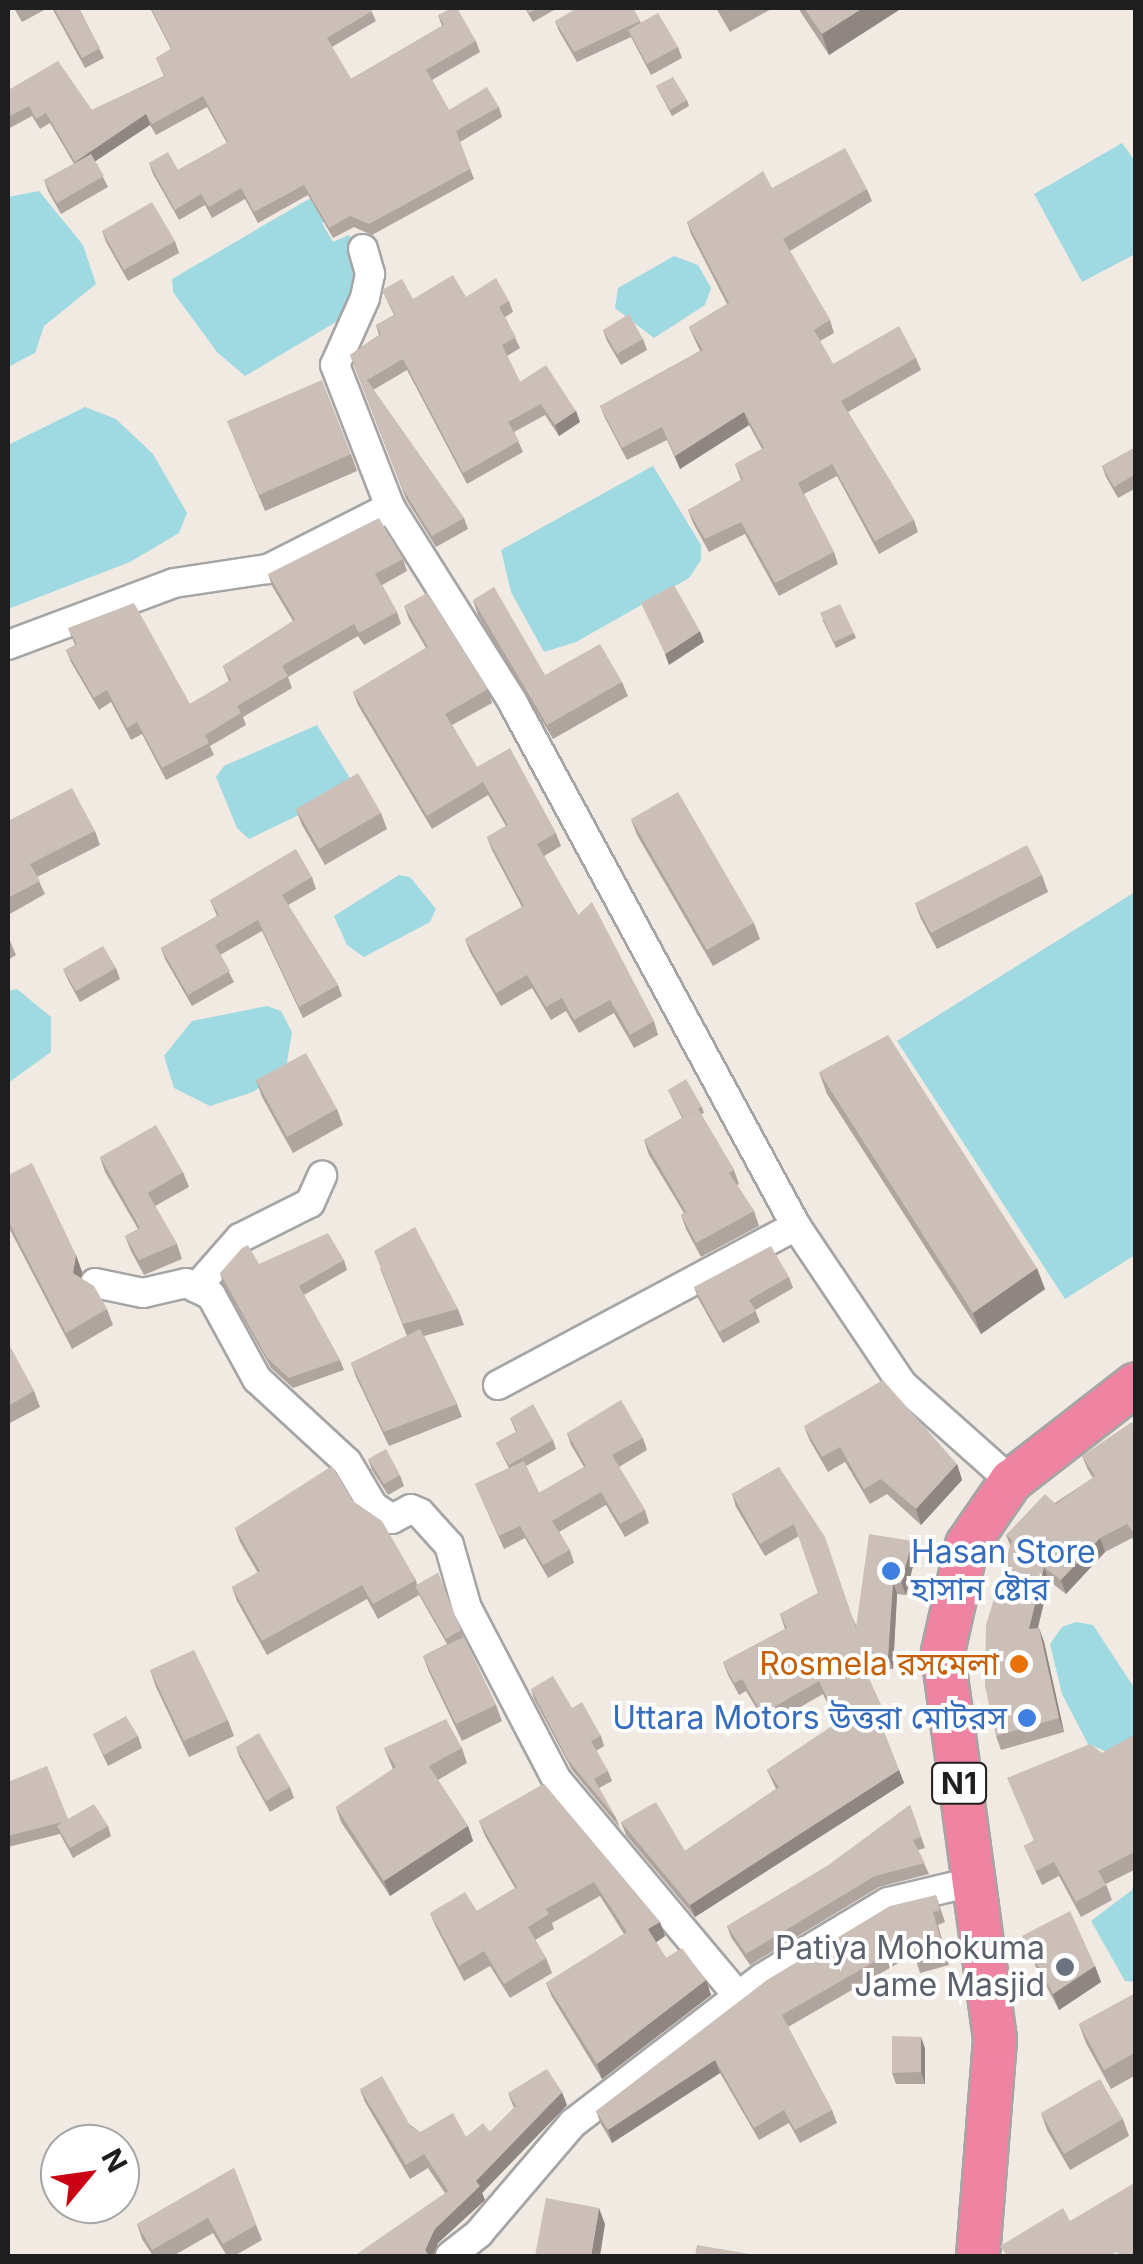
<!DOCTYPE html>
<meta charset="utf-8">
<style>
body{margin:0}
#map{position:relative;width:1143px;height:2264px;overflow:hidden;background:#f0eae2;font-family:Inter,"Noto Sans Bengali",sans-serif}
div>[style]{position:absolute}
.water>*{inset:0;background:#9fd9e1}
.roads{filter:drop-shadow(2px 0 #a5a5a5) drop-shadow(-2px 0 #a5a5a5) drop-shadow(0 2px #a5a5a5) drop-shadow(0 -2px #a5a5a5)}
.minor>*{height:28px;margin:-14px;padding:0 14px;transform-origin:14px;border-radius:14px;background:#fff}
.highway>*{height:42px;margin:-21px;padding:0 21px;transform-origin:21px;border-radius:21px;background:#ee83a2}
.wall>*{inset:0;background:#afa49e}
.shaded-wall>*{inset:0;background:#8f8681}
.building>*{inset:0;background:#ccbfb8}
.dots>*{width:28px;height:28px;translate:-50% -50%;box-sizing:border-box;border:5px solid #fff;border-radius:50%}
span{translate:-50% -50%;white-space:nowrap;text-align:center;line-height:1.15;-webkit-text-stroke:8px #fff;paint-order:stroke}
.shield-label span{padding:2px 8px;background:#fff;border:2px solid;border-radius:8px;-webkit-text-stroke-width:0}
.shield-label{font-size:30px;color:#1e1e1e;font-weight:700}
.shop-label{font-size:32px;color:#366cbe}
.left{translate:0 -50%;text-align:left}
.right{translate:-100% -50%;text-align:right}
.food-label{font-size:32px;color:#c56008}
.worship-label{font-size:32px;color:#5b616d}
.frame{position:absolute;inset:0;border:10px solid #1e1e1e;pointer-events:none}
.north{position:absolute;left:40px;top:2124px;width:100px;height:100px;box-sizing:border-box;background:#fff;border:2px solid #a5a5a5;border-radius:50%;rotate:61deg;font-size:28px;font-weight:700;line-height:40px;text-align:center;color:#1e1e1e}
.north::after{content:'';display:block;margin:auto;width:35px;height:45px;background:#cb0015;clip-path:polygon(50% 0,100% 100%,50% 72%,0 100%)}
</style>
<div id="map">
<div class="water">
<i style="clip-path:polygon(1122px 143px,1135px 161px,1135px 254px,1082px 282px,1034px 194px)"></i>
<i style="clip-path:polygon(39px 191px,83px 245px,96px 284px,44px 326px,35px 353px,8px 367px,8px 197px)"></i>
<i style="clip-path:polygon(314px 196px,337px 213px,322px 223px,333px 242px,349px 235px,361px 260px,361px 289px,341px 319px,245px 376px,217px 352px,173px 292px,172px 279px)"></i>
<i style="clip-path:polygon(674px 256px,698px 265px,711px 288px,705px 305px,654px 338px,615px 308px,618px 288px)"></i>
<i style="clip-path:polygon(85px 407px,116px 419px,153px 454px,187px 513px,179px 533px,130px 562px,8px 609px,8px 445px)"></i>
<i style="clip-path:polygon(653px 466px,701px 545px,701px 560px,689px 578px,576px 642px,544px 652px,511px 592px,501px 550px)"></i>
<i style="clip-path:polygon(317px 725px,353px 783px,349px 791px,249px 839px,237px 828px,216px 777px,224px 766px)"></i>
<i style="clip-path:polygon(399px 875px,410px 877px,436px 909px,430px 922px,364px 957px,347px 945px,334px 916px)"></i>
<i style="clip-path:polygon(1135px 892px,1135px 1255px,1065px 1299px,897px 1041px)"></i>
<i style="clip-path:polygon(17px 989px,51px 1017px,51px 1052px,8px 1083px,8px 991px)"></i>
<i style="clip-path:polygon(267px 1006px,281px 1011px,292px 1032px,286px 1068px,253px 1092px,210px 1106px,174px 1088px,164px 1056px,192px 1021px)"></i>
<i style="clip-path:polygon(1076px 1622px,1093px 1625px,1135px 1689px,1135px 1748px,1115px 1755px,1088px 1744px,1062px 1694px,1050px 1644px,1062px 1627px)"></i>
<i style="clip-path:polygon(1135px 1879px,1135px 1982px,1125px 1981px,1091px 1921px,1132px 1890px)"></i>
</div>
<div class="roads">
<div class="minor">
<i style="left:363px;top:249px;width:26px;rotate:74deg"></i>
<i style="left:370px;top:274px;width:25px;rotate:102deg"></i>
<i style="left:365px;top:298px;width:73px;rotate:114.1deg"></i>
<i style="left:335px;top:365px;width:152px;rotate:68.8deg"></i>
<i style="left:8px;top:645px;width:177px;rotate:-20.5deg"></i>
<i style="left:174px;top:583px;width:95px;rotate:-8.5deg"></i>
<i style="left:268px;top:569px;width:137px;rotate:-26.9deg"></i>
<i style="left:390px;top:507px;width:229px;rotate:57.8deg"></i>
<i style="left:512px;top:701px;width:597px;rotate:61.59deg"></i>
<i style="left:796px;top:1226px;width:190px;rotate:56.1deg"></i>
<i style="left:902px;top:1384px;width:146px;rotate:41.7deg"></i>
<i style="left:95px;top:1283px;width:49px;rotate:11.8deg"></i>
<i style="left:143px;top:1293px;width:44px;rotate:-13.1deg"></i>
<i style="left:186px;top:1283px;width:28px;rotate:26deg"></i>
<i style="left:211px;top:1295px;width:96px;rotate:61.3deg"></i>
<i style="left:257px;top:1379px;width:122px;rotate:42.7deg"></i>
<i style="left:347px;top:1462px;width:51px;rotate:59.4deg"></i>
<i style="left:373px;top:1506px;width:23px;rotate:34deg"></i>
<i style="left:392px;top:1519px;width:21px;rotate:-28deg"></i>
<i style="left:411px;top:1509px;width:10px;rotate:24deg"></i>
<i style="left:420px;top:1513px;width:43px;rotate:47.8deg"></i>
<i style="left:449px;top:1545px;width:66px;rotate:74.1deg"></i>
<i style="left:467px;top:1608px;width:194px;rotate:62.4deg"></i>
<i style="left:557px;top:1780px;width:282px;rotate:50deg"></i>
<i style="left:196px;top:1288px;width:67px;rotate:-48.7deg"></i>
<i style="left:240px;top:1238px;width:78px;rotate:-26.6deg"></i>
<i style="left:310px;top:1203px;width:30px;rotate:-66deg"></i>
<i style="left:498px;top:1385px;width:338px;rotate:-28.1deg"></i>
<i style="left:450px;top:2256px;width:37px;rotate:-38deg"></i>
<i style="left:479px;top:2233px;width:145px;rotate:-49.5deg"></i>
<i style="left:573px;top:2123px;width:238px;rotate:-37.5deg"></i>
<i style="left:762px;top:1978px;width:147px;rotate:-31.1deg"></i>
<i style="left:888px;top:1902px;width:86px;rotate:-13.4deg"></i>
</div>
<div class="highway">
<i style="left:978px;top:2256px;width:218px;rotate:-85.5deg"></i>
<i style="left:995px;top:2039px;width:390px;rotate:-97.7deg"></i>
<i style="left:943px;top:1652px;width:110px;rotate:-77.4deg"></i>
<i style="left:967px;top:1545px;width:78px;rotate:-55.5deg"></i>
<i style="left:1011px;top:1481px;width:158px;rotate:-37.8deg"></i>
</div>
</div>
<div class="wall">
<i style="clip-path:polygon(14px 8px,48px 8px,22px 22px)"></i>
<i style="clip-path:polygon(52px 8px,79px 8px,104px 58px,85px 68px)"></i>
<i style="clip-path:polygon(150px 8px,370px 8px,376px 21px,332px 47px,351px 79px,442px 26px,438px 15px,476px 41px,480px 52px,432px 80px,449px 110px,499px 107px,502px 117px,460px 142px,474px 179px,372px 235px,354px 227px,333px 238px,308px 195px,258px 223px,245px 199px,212px 218px,205px 205px,179px 220px,153px 174px,149px 163px,178px 170px,227px 143px,207px 107px,156px 135px,150px 125px,95px 161px,108px 187px,61px 214px,48px 191px,44px 180px,74px 164px,50px 123px,40px 129px,32px 116px,8px 129px,8px 84px,10px 89px,92px 110px,164px 76px,156px 58px,171px 49px)"></i>
<i style="clip-path:polygon(525px 8px,556px 8px,556px 9px,533px 22px)"></i>
<i style="clip-path:polygon(633px 8px,641px 23px,678px 47px,682px 58px,651px 75px,631px 37px,577px 62px,559px 31px,555px 21px)"></i>
<i style="clip-path:polygon(716px 8px,773px 8px,730px 32px)"></i>
<i style="clip-path:polygon(798px 8px,902px 8px,829px 55px)"></i>
<i style="clip-path:polygon(656px 86px,687px 100px,689px 106px,672px 116px)"></i>
<i style="clip-path:polygon(772px 188px,867px 189px,872px 201px,790px 251px,830px 320px,834px 333px,820px 341px,833px 364px,916px 358px,921px 370px,848px 412px,914px 520px,918px 532px,879px 554px,837px 476px,804px 494px,834px 552px,838px 564px,779px 596px,745px 534px,709px 552px,693px 523px,688px 510px,741px 480px,735px 464px,762px 449px,749px 425px,680px 469px,667px 440px,627px 460px,605px 418px,600px 406px,700px 351px,689px 327px,727px 304px,691px 234px,687px 222px)"></i>
<i style="clip-path:polygon(102px 231px,175px 241px,179px 253px,128px 281px,106px 242px)"></i>
<i style="clip-path:polygon(382px 290px,413px 299px,466px 297px,509px 301px,513px 312px,505px 317px,520px 348px,507px 356px,520px 382px,576px 411px,580px 422px,559px 436px,545px 415px,514px 432px,523px 452px,467px 484px,407px 370px,373px 390px,464px 518px,468px 529px,436px 547px,406px 499px,350px 355px,379px 335px,376px 325px,394px 315px)"></i>
<i style="clip-path:polygon(603px 330px,643px 339px,647px 350px,621px 365px,607px 341px)"></i>
<i style="clip-path:polygon(227px 421px,351px 454px,357px 471px,265px 511px)"></i>
<i style="clip-path:polygon(1136px 447px,1136px 488px,1118px 498px,1106px 477px,1102px 466px)"></i>
<i style="clip-path:polygon(403px 559px,407px 571px,382px 585px,397px 612px,401px 624px,364px 645px,358px 636px,288px 677px,292px 688px,243px 717px,246px 725px,210px 746px,214px 755px,166px 780px,142px 734px,131px 740px,111px 702px,99px 710px,71px 662px,66px 650px,75px 645px,68px 628px,190px 704px,229px 681px,223px 666px,293px 621px,272px 586px,268px 574px)"></i>
<i style="clip-path:polygon(473px 600px,545px 675px,622px 682px,628px 696px,553px 739px,478px 615px)"></i>
<i style="clip-path:polygon(404px 606px,488px 689px,492px 703px,452px 725px,477px 767px,556px 833px,561px 846px,544px 856px,578px 915px,654px 1021px,658px 1035px,634px 1048px,614px 1013px,579px 1033px,566px 1011px,551px 1020px,532px 988px,501px 1006px,470px 952px,465px 939px,522px 907px,492px 850px,487px 837px,506px 826px,488px 795px,432px 829px,358px 705px,353px 692px,426px 648px,409px 619px)"></i>
<i style="clip-path:polygon(822px 619px,854px 633px,856px 638px,836px 648px)"></i>
<i style="clip-path:polygon(296px 809px,381px 813px,387px 829px,325px 865px,302px 825px)"></i>
<i style="clip-path:polygon(631px 819px,754px 923px,760px 939px,713px 966px,637px 835px)"></i>
<i style="clip-path:polygon(8px 821px,95px 831px,100px 845px,37px 877px,45px 894px,8px 915px)"></i>
<i style="clip-path:polygon(1042px 875px,1048px 892px,937px 949px,921px 919px,915px 903px)"></i>
<i style="clip-path:polygon(312px 877px,316px 889px,288px 905px,338px 985px,342px 996px,303px 1018px,262px 931px,220px 955px,234px 982px,192px 1006px,165px 959px,161px 948px,217px 916px,210px 900px)"></i>
<i style="clip-path:polygon(8px 936px,16px 955px,8px 960px)"></i>
<i style="clip-path:polygon(116px 968px,120px 979px,80px 1002px,68px 980px,63px 969px)"></i>
<i style="clip-path:polygon(819px 1072px,1045px 1289px,981px 1334px,827px 1094px)"></i>
<i style="clip-path:polygon(256px 1080px,337px 1109px,343px 1125px,293px 1153px,262px 1097px)"></i>
<i style="clip-path:polygon(668px 1090px,702px 1107px,704px 1113px,701px 1114px,734px 1170px,739px 1184px,737px 1185px,754px 1211px,759px 1226px,701px 1257px,686px 1229px,681px 1215px,684px 1213px,649px 1155px,644px 1140px,682px 1118px)"></i>
<i style="clip-path:polygon(100px 1157px,183px 1172px,189px 1187px,155px 1206px,177px 1244px,182px 1259px,144px 1275px,131px 1251px,125px 1236px,138px 1229px,105px 1172px)"></i>
<i style="clip-path:polygon(8px 1175px,76px 1255px,82px 1272px,81px 1278px,107px 1309px,113px 1325px,72px 1349px,8px 1226px)"></i>
<i style="clip-path:polygon(344px 1260px,347px 1270px,304px 1295px,340px 1360px,344px 1370px,293px 1388px,271px 1368px,223px 1283px,220px 1273px,259px 1264px)"></i>
<i style="clip-path:polygon(380px 1268px,458px 1309px,464px 1325px,424px 1336px,457px 1404px,462px 1417px,389px 1446px,356px 1377px,351px 1363px,407px 1336px)"></i>
<i style="clip-path:polygon(789px 1277px,793px 1288px,755px 1310px,760px 1322px,723px 1343px,698px 1298px,694px 1287px)"></i>
<i style="clip-path:polygon(8px 1343px,34px 1391px,40px 1407px,8px 1424px)"></i>
<i style="clip-path:polygon(510px 1418px,553px 1440px,556px 1449px,526px 1466px,539px 1493px,584px 1467px,571px 1445px,567px 1433px,643px 1438px,647px 1450px,619px 1467px,645px 1510px,649px 1523px,625px 1537px,606px 1505px,559px 1532px,570px 1550px,574px 1563px,548px 1578px,525px 1538px,504px 1549px,475px 1484px,509px 1468px,496px 1443px,516px 1432px)"></i>
<i style="clip-path:polygon(804px 1426px,957px 1464px,962px 1480px,921px 1525px,887px 1494px,870px 1504px,845px 1462px,828px 1472px,810px 1441px)"></i>
<i style="clip-path:polygon(1136px 1429px,1136px 1543px,1132px 1538px,1105px 1552px,1066px 1594px,1049px 1581px,1038px 1628px,1039px 1628px,1044px 1642px,1064px 1732px,1001px 1750px,996px 1736px,1010px 1545px,1006px 1535px,1093px 1478px,1088px 1470px,1082px 1456px)"></i>
<i style="clip-path:polygon(368px 1459px,400px 1475px,404px 1486px,388px 1495px,372px 1470px)"></i>
<i style="clip-path:polygon(779px 1467px,857px 1627px,916px 1553px,906px 1595px,897px 1594px,893px 1669px,865px 1670px,887px 1719px,880px 1722px,904px 1783px,695px 1917px,626px 1835px,621px 1822px,685px 1851px,776px 1789px,767px 1770px,837px 1723px,823px 1694px,767px 1726px,746px 1691px,739px 1695px,728px 1675px,723px 1662px,785px 1629px,780px 1614px,818px 1593px,799px 1536px,765px 1556px,736px 1507px,732px 1494px)"></i>
<i style="clip-path:polygon(353px 1501px,416px 1580px,417px 1585px,438px 1573px,463px 1637px,496px 1705px,502px 1721px,462px 1741px,429px 1672px,423px 1656px,447px 1644px,419px 1595px,378px 1619px,367px 1599px,267px 1655px,237px 1601px,232px 1587px,258px 1573px,240px 1542px,235px 1528px)"></i>
<i style="clip-path:polygon(150px 1670px,228px 1720px,234px 1736px,189px 1757px,156px 1687px)"></i>
<i style="clip-path:polygon(531px 1689px,572px 1708px,601px 1736px,604px 1746px,596px 1751px,608px 1771px,612px 1781px,599px 1788px,616px 1818px,620px 1828px,572px 1770px,534px 1699px)"></i>
<i style="clip-path:polygon(93px 1734px,138px 1736px,142px 1748px,108px 1766px)"></i>
<i style="clip-path:polygon(1136px 1734px,1136px 1869px,1106px 1884px,1112px 1900px,1081px 1917px,1059px 1876px,1042px 1885px,1024px 1846px,1033px 1841px,1102px 1753px)"></i>
<i style="clip-path:polygon(236px 1747px,290px 1787px,294px 1798px,270px 1812px,240px 1758px)"></i>
<i style="clip-path:polygon(384px 1748px,462px 1748px,467px 1763px,438px 1780px,468px 1826px,473px 1841px,390px 1896px,341px 1822px,336px 1807px,393px 1769px)"></i>
<i style="clip-path:polygon(8px 1782px,68px 1819px,108px 1826px,111px 1836px,73px 1858px,60px 1834px,8px 1847px)"></i>
<i style="clip-path:polygon(544px 1784px,660px 1922px,665px 1936px,656px 1942px,666px 1958px,706px 1980px,711px 1995px,602px 2079px,552px 1997px,546px 1983px,624px 1934px,600px 1896px,552px 1923px,554px 1929px,535px 1940px,546px 1958px,552px 1973px,510px 1998px,490px 1966px,464px 1981px,436px 1927px,430px 1913px,477px 1911px,515px 1888px,485px 1836px,479px 1821px)"></i>
<i style="clip-path:polygon(910px 1805px,925px 1848px,918px 1850px,929px 1874px,879px 1887px,750px 1965px,731px 1937px,727px 1926px,829px 1865px)"></i>
<i style="clip-path:polygon(936px 1895px,945px 1922px,938px 1925px,949px 1965px,920px 1973px,914px 1954px,788px 2027px,832px 2110px,837px 2123px,800px 2143px,789px 2123px,759px 2140px,720px 2073px,612px 2143px,601px 2124px,596px 2111px)"></i>
<i style="clip-path:polygon(1022px 1936px,1095px 1966px,1101px 1982px,1059px 2010px,1028px 1952px)"></i>
<i style="clip-path:polygon(1136px 1993px,1136px 2075px,1111px 2089px,1086px 2043px,1079px 2024px)"></i>
<i style="clip-path:polygon(925px 2048px,925px 2084px,896px 2084px,892px 2073px)"></i>
<i style="clip-path:polygon(360px 2089px,420px 2132px,466px 2137px,490px 2132px,514px 2108px,508px 2093px,567px 2105px,482px 2193px,485px 2200px,438px 2243px,445px 2193px,428px 2168px,410px 2179px,365px 2102px)"></i>
<i style="clip-path:polygon(1041px 2113px,1123px 2119px,1129px 2136px,1070px 2170px,1047px 2130px)"></i>
<i style="clip-path:polygon(234px 2168px,262px 2240px,234px 2256px,227px 2256px,213px 2233px,173px 2256px,153px 2256px,142px 2239px,137px 2224px)"></i>
</div>
<div class="shaded-wall">
<i style="clip-path:polygon(863px 8px,902px 8px,829px 55px,822px 34px)"></i>
<i style="clip-path:polygon(146px 114px,150px 125px,79px 172px,75px 162px)"></i>
<i style="clip-path:polygon(576px 411px,580px 422px,559px 436px,555px 425px)"></i>
<i style="clip-path:polygon(744px 412px,749px 425px,680px 469px,675px 456px)"></i>
<i style="clip-path:polygon(700px 631px,704px 642px,669px 665px,665px 654px)"></i>
<i style="clip-path:polygon(76px 1255px,82px 1272px,79px 1289px,73px 1273px)"></i>
<i style="clip-path:polygon(1037px 1268px,1045px 1289px,981px 1334px,973px 1313px)"></i>
<i style="clip-path:polygon(957px 1464px,962px 1480px,921px 1525px,916px 1509px)"></i>
<i style="clip-path:polygon(1100px 1538px,1105px 1552px,1066px 1594px,1061px 1580px)"></i>
<i style="clip-path:polygon(912px 1541px,916px 1553px,906px 1595px,901px 1583px)"></i>
<i style="clip-path:polygon(1044px 1567px,1049px 1581px,1034px 1643px,1029px 1629px)"></i>
<i style="clip-path:polygon(893px 1582px,897px 1594px,893px 1669px,888px 1657px)"></i>
<i style="clip-path:polygon(1039px 1628px,1044px 1642px,1064px 1732px,1059px 1718px)"></i>
<i style="clip-path:polygon(899px 1770px,904px 1783px,695px 1917px,690px 1905px)"></i>
<i style="clip-path:polygon(468px 1826px,473px 1841px,390px 1896px,384px 1881px)"></i>
<i style="clip-path:polygon(660px 1922px,665px 1936px,654px 1944px,648px 1929px)"></i>
<i style="clip-path:polygon(1095px 1966px,1101px 1982px,1059px 2010px,1053px 1994px)"></i>
<i style="clip-path:polygon(706px 1980px,711px 1995px,602px 2079px,597px 2064px)"></i>
<i style="clip-path:polygon(921px 2037px,925px 2048px,925px 2084px,921px 2072px)"></i>
<i style="clip-path:polygon(715px 2060px,720px 2073px,612px 2143px,608px 2130px)"></i>
<i style="clip-path:polygon(562px 2092px,567px 2105px,482px 2193px,485px 2200px,438px 2243px,433px 2256px,428px 2256px,425px 2250px,434px 2230px,476px 2181px)"></i>
<i style="clip-path:polygon(599px 2208px,605px 2224px,600px 2256px,591px 2256px)"></i>
</div>
<div class="building">
<i style="clip-path:polygon(54px 8px,78px 8px,100px 48px,82px 58px)"></i>
<i style="clip-path:polygon(151px 8px,370px 8px,372px 11px,327px 38px,351px 79px,444px 25px,438px 15px,452px 8px,457px 8px,476px 41px,426px 70px,449px 110px,487px 87px,499px 107px,456px 131px,470px 169px,369px 224px,350px 216px,329px 228px,304px 185px,254px 212px,241px 188px,209px 207px,201px 194px,175px 210px,149px 163px,168px 152px,178px 170px,228px 142px,203px 96px,152px 124px,146px 114px,75px 162px,46px 113px,36px 119px,29px 106px,8px 117px,8px 84px,10px 89px,58px 61px,92px 110px,165px 76px,156px 58px,172px 49px)"></i>
<i style="clip-path:polygon(526px 8px,539px 8px,529px 13px)"></i>
<i style="clip-path:polygon(577px 8px,633px 8px,640px 21px,574px 52px,555px 21px)"></i>
<i style="clip-path:polygon(804px 8px,863px 8px,822px 34px)"></i>
<i style="clip-path:polygon(658px 13px,678px 47px,647px 64px,628px 30px)"></i>
<i style="clip-path:polygon(673px 77px,687px 100px,670px 110px,656px 86px)"></i>
<i style="clip-path:polygon(845px 148px,867px 189px,783px 239px,830px 320px,814px 330px,833px 364px,899px 326px,916px 358px,841px 401px,914px 520px,875px 541px,832px 464px,798px 483px,834px 552px,775px 583px,741px 522px,705px 539px,688px 510px,743px 479px,735px 464px,764px 448px,744px 412px,675px 456px,662px 427px,622px 448px,600px 406px,703px 350px,689px 327px,729px 303px,687px 222px,763px 171px,772px 188px)"></i>
<i style="clip-path:polygon(91px 154px,104px 176px,57px 203px,44px 180px)"></i>
<i style="clip-path:polygon(152px 202px,175px 241px,124px 270px,102px 231px)"></i>
<i style="clip-path:polygon(453px 275px,466px 297px,496px 278px,509px 301px,499px 307px,516px 337px,502px 345px,520px 382px,546px 365px,576px 411px,555px 425px,541px 404px,508px 422px,519px 441px,463px 473px,403px 359px,367px 380px,464px 518px,432px 536px,402px 488px,350px 355px,381px 334px,376px 325px,395px 315px,382px 290px,402px 279px,413px 299px)"></i>
<i style="clip-path:polygon(629px 314px,643px 339px,617px 354px,603px 330px)"></i>
<i style="clip-path:polygon(322px 380px,351px 454px,259px 495px,227px 421px)"></i>
<i style="clip-path:polygon(1136px 447px,1136px 474px,1114px 487px,1102px 466px)"></i>
<i style="clip-path:polygon(379px 518px,403px 559px,375px 574px,397px 612px,359px 633px,354px 624px,282px 666px,288px 676px,237px 706px,241px 713px,205px 735px,209px 743px,162px 768px,137px 722px,127px 728px,107px 690px,94px 698px,66px 650px,77px 644px,68px 628px,134px 603px,190px 704px,231px 680px,223px 666px,295px 620px,268px 574px)"></i>
<i style="clip-path:polygon(674px 585px,700px 631px,665px 654px,641px 603px)"></i>
<i style="clip-path:polygon(494px 587px,545px 675px,600px 644px,622px 682px,547px 725px,473px 600px)"></i>
<i style="clip-path:polygon(427px 593px,488px 689px,445px 714px,477px 767px,510px 748px,556px 833px,537px 844px,578px 915px,592px 902px,654px 1021px,630px 1035px,610px 1000px,574px 1020px,562px 998px,546px 1007px,527px 975px,496px 993px,465px 939px,524px 906px,487px 837px,508px 825px,483px 782px,427px 816px,353px 692px,428px 647px,404px 606px)"></i>
<i style="clip-path:polygon(840px 604px,854px 633px,834px 642px,820px 613px)"></i>
<i style="clip-path:polygon(358px 773px,381px 813px,319px 849px,296px 809px)"></i>
<i style="clip-path:polygon(72px 788px,95px 831px,30px 864px,40px 881px,8px 898px,8px 821px)"></i>
<i style="clip-path:polygon(678px 792px,754px 923px,707px 950px,631px 819px)"></i>
<i style="clip-path:polygon(1027px 845px,1042px 875px,931px 933px,915px 903px)"></i>
<i style="clip-path:polygon(296px 849px,312px 877px,282px 895px,338px 985px,299px 1007px,258px 920px,215px 945px,230px 971px,188px 995px,161px 948px,219px 915px,210px 900px)"></i>
<i style="clip-path:polygon(103px 946px,116px 968px,76px 991px,63px 969px)"></i>
<i style="clip-path:polygon(888px 1035px,1037px 1268px,973px 1313px,819px 1072px)"></i>
<i style="clip-path:polygon(306px 1053px,337px 1109px,287px 1137px,256px 1080px)"></i>
<i style="clip-path:polygon(686px 1079px,702px 1107px,683px 1117px,668px 1090px)"></i>
<i style="clip-path:polygon(698px 1109px,734px 1170px,729px 1173px,754px 1211px,696px 1243px,681px 1215px,686px 1212px,644px 1140px)"></i>
<i style="clip-path:polygon(156px 1125px,183px 1172px,148px 1193px,177px 1244px,139px 1260px,125px 1236px,140px 1228px,100px 1157px)"></i>
<i style="clip-path:polygon(32px 1163px,76px 1255px,73px 1273px,94px 1286px,107px 1309px,66px 1333px,8px 1221px,8px 1175px)"></i>
<i style="clip-path:polygon(415px 1227px,458px 1309px,403px 1324px,374px 1251px)"></i>
<i style="clip-path:polygon(328px 1233px,344px 1260px,299px 1286px,340px 1360px,289px 1378px,267px 1358px,220px 1273px,242px 1248px,248px 1245px,259px 1264px)"></i>
<i style="clip-path:polygon(771px 1246px,789px 1277px,749px 1300px,756px 1311px,719px 1332px,694px 1287px)"></i>
<i style="clip-path:polygon(420px 1329px,457px 1404px,384px 1432px,351px 1363px)"></i>
<i style="clip-path:polygon(8px 1343px,34px 1391px,8px 1406px)"></i>
<i style="clip-path:polygon(883px 1380px,957px 1464px,916px 1509px,881px 1479px,864px 1489px,840px 1447px,822px 1457px,804px 1426px)"></i>
<i style="clip-path:polygon(621px 1400px,643px 1438px,612px 1455px,645px 1510px,620px 1524px,601px 1492px,552px 1521px,570px 1550px,543px 1565px,520px 1526px,499px 1536px,475px 1484px,524px 1461px,539px 1493px,586px 1466px,567px 1433px)"></i>
<i style="clip-path:polygon(533px 1404px,553px 1440px,509px 1465px,496px 1443px,517px 1431px,510px 1418px)"></i>
<i style="clip-path:polygon(1132px 1422px,1136px 1429px,1136px 1537px,1127px 1524px,1100px 1538px,1061px 1580px,1044px 1567px,1029px 1629px,1039px 1628px,1059px 1718px,996px 1736px,985px 1686px,986px 1625px,1012px 1540px,1006px 1535px,1045px 1494px,1056px 1504px,1095px 1476px,1082px 1456px)"></i>
<i style="clip-path:polygon(386px 1449px,400px 1475px,384px 1484px,368px 1459px)"></i>
<i style="clip-path:polygon(332px 1466px,353px 1501px,382px 1521px,416px 1580px,373px 1604px,362px 1585px,262px 1641px,232px 1587px,260px 1571px,235px 1528px)"></i>
<i style="clip-path:polygon(779px 1467px,825px 1537px,856px 1628px,869px 1534px,912px 1541px,901px 1583px,893px 1582px,888px 1657px,859px 1658px,882px 1707px,875px 1710px,899px 1770px,690px 1905px,621px 1822px,656px 1802px,685px 1851px,779px 1787px,767px 1770px,838px 1722px,819px 1681px,762px 1714px,742px 1679px,734px 1683px,723px 1662px,787px 1628px,780px 1614px,818px 1593px,794px 1524px,760px 1544px,732px 1494px)"></i>
<i style="clip-path:polygon(438px 1573px,461px 1630px,446px 1639px,415px 1586px)"></i>
<i style="clip-path:polygon(464px 1637px,496px 1705px,456px 1724px,423px 1656px)"></i>
<i style="clip-path:polygon(194px 1650px,228px 1720px,184px 1741px,150px 1670px)"></i>
<i style="clip-path:polygon(553px 1676px,572px 1708px,582px 1702px,601px 1736px,591px 1741px,608px 1771px,594px 1779px,616px 1818px,568px 1760px,531px 1689px)"></i>
<i style="clip-path:polygon(126px 1716px,138px 1736px,104px 1755px,93px 1734px)"></i>
<i style="clip-path:polygon(446px 1719px,462px 1748px,429px 1766px,468px 1826px,384px 1881px,336px 1807px,396px 1767px,384px 1748px)"></i>
<i style="clip-path:polygon(259px 1733px,290px 1787px,266px 1801px,236px 1747px)"></i>
<i style="clip-path:polygon(1136px 1734px,1136px 1851px,1098px 1871px,1106px 1885px,1076px 1902px,1054px 1862px,1036px 1871px,1024px 1846px,1034px 1841px,1007px 1778px,1090px 1744px,1102px 1753px)"></i>
<i style="clip-path:polygon(47px 1766px,68px 1819px,94px 1804px,108px 1826px,70px 1848px,57px 1826px,62px 1822px,8px 1836px,8px 1782px)"></i>
<i style="clip-path:polygon(544px 1784px,660px 1922px,648px 1929px,666px 1958px,682px 1948px,706px 1980px,597px 2064px,546px 1983px,627px 1932px,594px 1882px,546px 1909px,549px 1914px,528px 1927px,546px 1958px,504px 1984px,484px 1951px,459px 1966px,430px 1913px,465px 1892px,477px 1911px,517px 1887px,479px 1821px)"></i>
<i style="clip-path:polygon(910px 1805px,921px 1837px,913px 1840px,925px 1863px,875px 1876px,746px 1954px,727px 1926px,829px 1865px)"></i>
<i style="clip-path:polygon(936px 1895px,940px 1910px,933px 1912px,944px 1952px,916px 1960px,910px 1941px,782px 2015px,832px 2110px,795px 2130px,784px 2110px,754px 2128px,715px 2060px,608px 2130px,596px 2111px,767px 1980px,890px 1906px)"></i>
<i style="clip-path:polygon(1070px 1911px,1095px 1966px,1053px 1994px,1022px 1936px)"></i>
<i style="clip-path:polygon(1136px 1993px,1136px 2052px,1104px 2070px,1079px 2024px)"></i>
<i style="clip-path:polygon(892px 2036px,921px 2037px,921px 2072px,892px 2073px)"></i>
<i style="clip-path:polygon(547px 2069px,562px 2092px,476px 2181px,480px 2186px,434px 2230px,425px 2250px,429px 2256px,354px 2256px,448px 2191px,424px 2154px,406px 2165px,360px 2089px,382px 2076px,411px 2127px,420px 2132px,453px 2113px,466px 2137px,483px 2123px,490px 2132px,516px 2106px,508px 2093px)"></i>
<i style="clip-path:polygon(1100px 2079px,1123px 2119px,1064px 2154px,1041px 2113px)"></i>
<i style="clip-path:polygon(234px 2168px,256px 2225px,223px 2244px,208px 2218px,152px 2250px,137px 2224px)"></i>
<i style="clip-path:polygon(1136px 2182px,1136px 2256px,1120px 2256px,1117px 2252px,1108px 2256px,1007px 2256px,1000px 2246px,1063px 2208px,1070px 2221px)"></i>
<i style="clip-path:polygon(546px 2198px,599px 2208px,591px 2256px,535px 2256px)"></i>
<i style="clip-path:polygon(697px 2245px,761px 2256px,695px 2256px)"></i>
</div>
<div class="dots">
<i style="left:891px;top:1571px;background:#3f7fe0"></i>
<i style="left:1019px;top:1664px;background:#e8710a"></i>
<i style="left:1027px;top:1718px;background:#3f7fe0"></i>
<i style="left:1065px;top:1967px;background:#6b7280"></i>
</div>
<div class="shield-label">
<span style="left:959px;top:1783px">N1</span>
</div>
<div class="shop-label">
<span class="left" style="left:911px;top:1571px">Hasan Store<br>হাসান ষ্টোর</span>
<span class="right" style="left:1007px;top:1718px">Uttara Motors উত্তরা মোটরস</span>
</div>
<div class="food-label">
<span class="right" style="left:999px;top:1664px">Rosmela রসমেলা</span>
</div>
<div class="worship-label">
<span class="right" style="left:1045px;top:1967px">Patiya Mohokuma<br>Jame Masjid</span>
</div>
<div class="frame"></div>
<div class="north">N</div>
</div>
